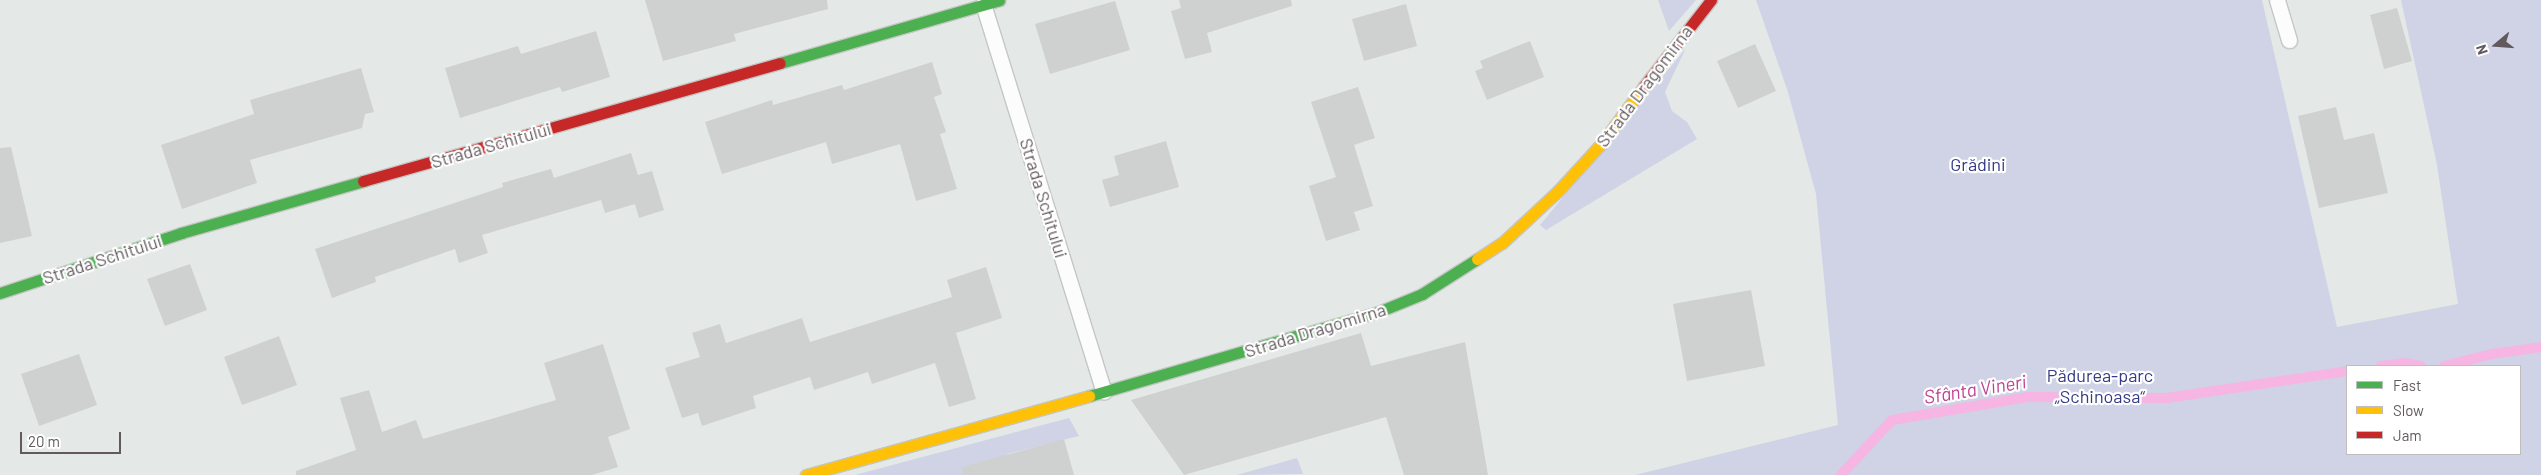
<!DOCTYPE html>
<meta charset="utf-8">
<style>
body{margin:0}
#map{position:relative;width:2541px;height:475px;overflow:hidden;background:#e4e9e7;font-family:Barlow,sans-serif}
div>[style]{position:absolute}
.green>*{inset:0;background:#cfd3e5}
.stream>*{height:10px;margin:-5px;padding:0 5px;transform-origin:5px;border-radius:5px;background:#f6b5e2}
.building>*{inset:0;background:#ced1cf}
.roads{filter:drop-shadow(1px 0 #c4c6c5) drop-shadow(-1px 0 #c4c6c5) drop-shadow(0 1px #c4c6c5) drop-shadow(0 -1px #c4c6c5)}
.lane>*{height:15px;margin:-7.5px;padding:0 7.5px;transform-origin:7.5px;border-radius:7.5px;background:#fbfcfb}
.fast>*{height:11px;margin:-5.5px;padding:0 5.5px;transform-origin:5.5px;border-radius:5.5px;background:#4caf50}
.slow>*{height:11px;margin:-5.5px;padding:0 5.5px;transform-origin:5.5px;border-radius:5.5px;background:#ffc107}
.jam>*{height:11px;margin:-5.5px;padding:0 5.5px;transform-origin:5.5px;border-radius:5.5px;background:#c62828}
span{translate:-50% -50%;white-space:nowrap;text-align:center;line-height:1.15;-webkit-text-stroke:4.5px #fff;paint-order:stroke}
.street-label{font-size:18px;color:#62595e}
.park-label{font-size:18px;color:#353b85}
.water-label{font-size:19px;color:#c1428f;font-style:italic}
.legend{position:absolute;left:2346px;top:365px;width:175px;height:90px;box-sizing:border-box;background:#fff;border:1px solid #c0bdbf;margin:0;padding:6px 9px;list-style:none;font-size:15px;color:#62595e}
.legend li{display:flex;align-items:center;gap:10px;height:25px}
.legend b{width:25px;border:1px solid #c0bdbf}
.north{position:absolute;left:2471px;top:20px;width:50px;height:50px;-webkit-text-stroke:4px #fff;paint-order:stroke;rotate:252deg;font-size:14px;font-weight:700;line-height:20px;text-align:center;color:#62595e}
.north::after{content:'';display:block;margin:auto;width:18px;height:22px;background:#62595e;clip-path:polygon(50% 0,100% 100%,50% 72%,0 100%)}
.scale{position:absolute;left:20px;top:432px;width:101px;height:22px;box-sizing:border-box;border:2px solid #62595e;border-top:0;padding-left:6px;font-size:15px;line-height:18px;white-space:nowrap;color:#62595e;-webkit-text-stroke:4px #fff;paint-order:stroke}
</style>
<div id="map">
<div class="green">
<i style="clip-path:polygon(1658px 0,1696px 0,1669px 31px)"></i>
<i style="clip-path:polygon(evenodd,1756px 0,2262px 0,2337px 327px,2458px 304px,2437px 165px,2401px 0,2541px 0,2541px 475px,1635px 475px,1838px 425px,1816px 194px,1788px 92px,1756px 0,2347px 366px,2520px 366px,2520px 454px,2347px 454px,2347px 366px)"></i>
<i style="clip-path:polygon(1686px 48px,1665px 92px,1672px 111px,1687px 122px,1697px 139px,1546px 230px,1540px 225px)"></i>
<i style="clip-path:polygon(1069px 418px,1079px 436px,1007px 454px,1013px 475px,855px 475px)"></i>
<i style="clip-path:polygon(1297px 458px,1303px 474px,1237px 475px)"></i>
</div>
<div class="stream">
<i style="left:2381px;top:366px;width:23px;rotate:-7deg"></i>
<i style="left:2404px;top:363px;width:17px;rotate:10deg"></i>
<i style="left:2444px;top:366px;width:49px;rotate:-14deg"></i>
<i style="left:2492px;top:354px;width:49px;rotate:-8.1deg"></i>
<i style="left:1841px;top:475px;width:75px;rotate:-47.2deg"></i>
<i style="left:1892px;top:420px;width:138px;rotate:-9.6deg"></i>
<i style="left:2028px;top:397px;width:139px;rotate:0.4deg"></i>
<i style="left:2167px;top:398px;width:182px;rotate:-8.5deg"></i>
</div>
<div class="building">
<i style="clip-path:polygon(645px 0,827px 0,828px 9px,734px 34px,736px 41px,663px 61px)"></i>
<i style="clip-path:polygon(1179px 0,1291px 0,1292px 6px,1207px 33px,1212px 52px,1185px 59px,1171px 11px,1181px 8px)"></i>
<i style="clip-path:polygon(1115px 1px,1130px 50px,1050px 74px,1035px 24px)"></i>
<i style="clip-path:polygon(1406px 4px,1417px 46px,1364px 61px,1352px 19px)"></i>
<i style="clip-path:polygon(2397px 8px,2412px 61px,2384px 69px,2370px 15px)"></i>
<i style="clip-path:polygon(596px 31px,610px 77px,562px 92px,560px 87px,460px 118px,445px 68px,518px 46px,521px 54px)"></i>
<i style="clip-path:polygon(1530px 41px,1544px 77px,1487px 100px,1475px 71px,1483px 68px,1480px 61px)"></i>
<i style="clip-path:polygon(1755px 44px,1776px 91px,1738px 108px,1717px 61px)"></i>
<i style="clip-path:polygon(932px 62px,942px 94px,934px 97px,946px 132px,940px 134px,957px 189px,916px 201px,900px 144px,832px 164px,826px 142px,722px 174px,705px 122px,772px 100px,773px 105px,842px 85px,844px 90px)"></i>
<i style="clip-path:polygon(361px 68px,374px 112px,365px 114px,362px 128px,250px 160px,257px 183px,182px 209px,161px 145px,254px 114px,250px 100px)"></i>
<i style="clip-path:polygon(1358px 87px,1375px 138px,1354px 145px,1373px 206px,1354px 212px,1360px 230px,1326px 241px,1309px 186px,1336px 177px,1311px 102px)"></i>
<i style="clip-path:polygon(2336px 107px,2344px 140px,2374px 133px,2388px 193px,2319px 208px,2298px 116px)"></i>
<i style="clip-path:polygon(1166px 141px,1179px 187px,1110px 207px,1102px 180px,1119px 175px,1114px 156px)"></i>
<i style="clip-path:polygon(11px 147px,32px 236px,0 243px,0 148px)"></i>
<i style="clip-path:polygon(631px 153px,638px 175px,652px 171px,664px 210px,639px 218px,635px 204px,605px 213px,601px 200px,482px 235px,488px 253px,459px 263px,455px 249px,375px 277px,376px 282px,332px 298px,315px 249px,503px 187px,502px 183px,551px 169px,554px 178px)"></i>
<i style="clip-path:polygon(190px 264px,207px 310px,165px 326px,147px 279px)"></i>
<i style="clip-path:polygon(986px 267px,1002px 318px,956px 333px,976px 399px,949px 407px,935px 363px,872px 384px,868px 372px,814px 390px,810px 377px,753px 396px,756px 408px,702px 426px,698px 413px,682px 418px,665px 368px,700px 357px,692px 333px,720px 324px,726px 343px,802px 318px,810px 342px,952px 297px,947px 280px)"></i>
<i style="clip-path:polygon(1751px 290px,1765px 366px,1687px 381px,1673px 304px)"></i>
<i style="clip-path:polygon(1361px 333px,1371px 366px,1465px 342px,1488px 475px,1404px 475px,1386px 417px,1184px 475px,1131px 400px)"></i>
<i style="clip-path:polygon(279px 336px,297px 385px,242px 405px,224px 357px)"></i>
<i style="clip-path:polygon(603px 344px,630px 429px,608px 437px,618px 467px,592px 475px,296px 475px,296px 471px,356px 450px,340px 398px,369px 390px,382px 432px,416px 420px,423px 439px,556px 400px,544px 363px)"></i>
<i style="clip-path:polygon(79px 354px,97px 405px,39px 426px,21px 374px)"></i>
<i style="clip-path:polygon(1064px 439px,1074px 475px,963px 475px,962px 467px)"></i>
</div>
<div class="roads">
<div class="lane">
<i style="left:2277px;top:0;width:42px;rotate:73.3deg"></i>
<i style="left:983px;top:4px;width:406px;rotate:72.7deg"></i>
</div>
<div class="fast">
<i style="left:780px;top:63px;width:228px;rotate:-16deg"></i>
<i style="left:0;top:293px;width:191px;rotate:-18.3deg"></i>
<i style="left:181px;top:233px;width:189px;rotate:-15.9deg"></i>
<i style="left:1089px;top:396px;width:301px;rotate:-16.2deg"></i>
<i style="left:1378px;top:312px;width:48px;rotate:-22.2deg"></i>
<i style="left:1422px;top:294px;width:65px;rotate:-32.5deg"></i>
</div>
<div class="slow">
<i style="left:1477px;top:259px;width:30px;rotate:-33deg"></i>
<i style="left:1502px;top:243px;width:76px;rotate:-42.9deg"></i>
<i style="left:1558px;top:191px;width:64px;rotate:-47.5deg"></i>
<i style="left:1601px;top:144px;width:72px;rotate:-53.4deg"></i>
<i style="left:806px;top:475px;width:294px;rotate:-15.6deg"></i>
</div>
<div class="jam">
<i style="left:1644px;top:86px;width:109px;rotate:-52.1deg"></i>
<i style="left:363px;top:181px;width:433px;rotate:-15.8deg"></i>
</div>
</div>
<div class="street-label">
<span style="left:1644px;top:86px;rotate:-53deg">Strada Dragomirna</span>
<span style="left:491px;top:145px;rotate:-16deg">Strada Schitului</span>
<span style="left:1044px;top:198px;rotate:73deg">Strada Schitului</span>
<span style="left:102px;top:259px;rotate:-18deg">Strada Schitului</span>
<span style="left:1315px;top:330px;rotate:-17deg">Strada Dragomirna</span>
</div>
<div class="park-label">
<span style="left:1978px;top:164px">Grădini</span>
<span style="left:2100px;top:386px">Pădurea-parc<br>„Schinoasa“</span>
</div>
<div class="water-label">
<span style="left:1975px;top:389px;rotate:-9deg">Sfânta Vineri</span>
</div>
<ul class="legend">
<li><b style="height:6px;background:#4caf50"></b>Fast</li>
<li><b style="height:6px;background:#ffc107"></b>Slow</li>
<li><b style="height:6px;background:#c62828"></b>Jam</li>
</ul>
<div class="north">N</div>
<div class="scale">20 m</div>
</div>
